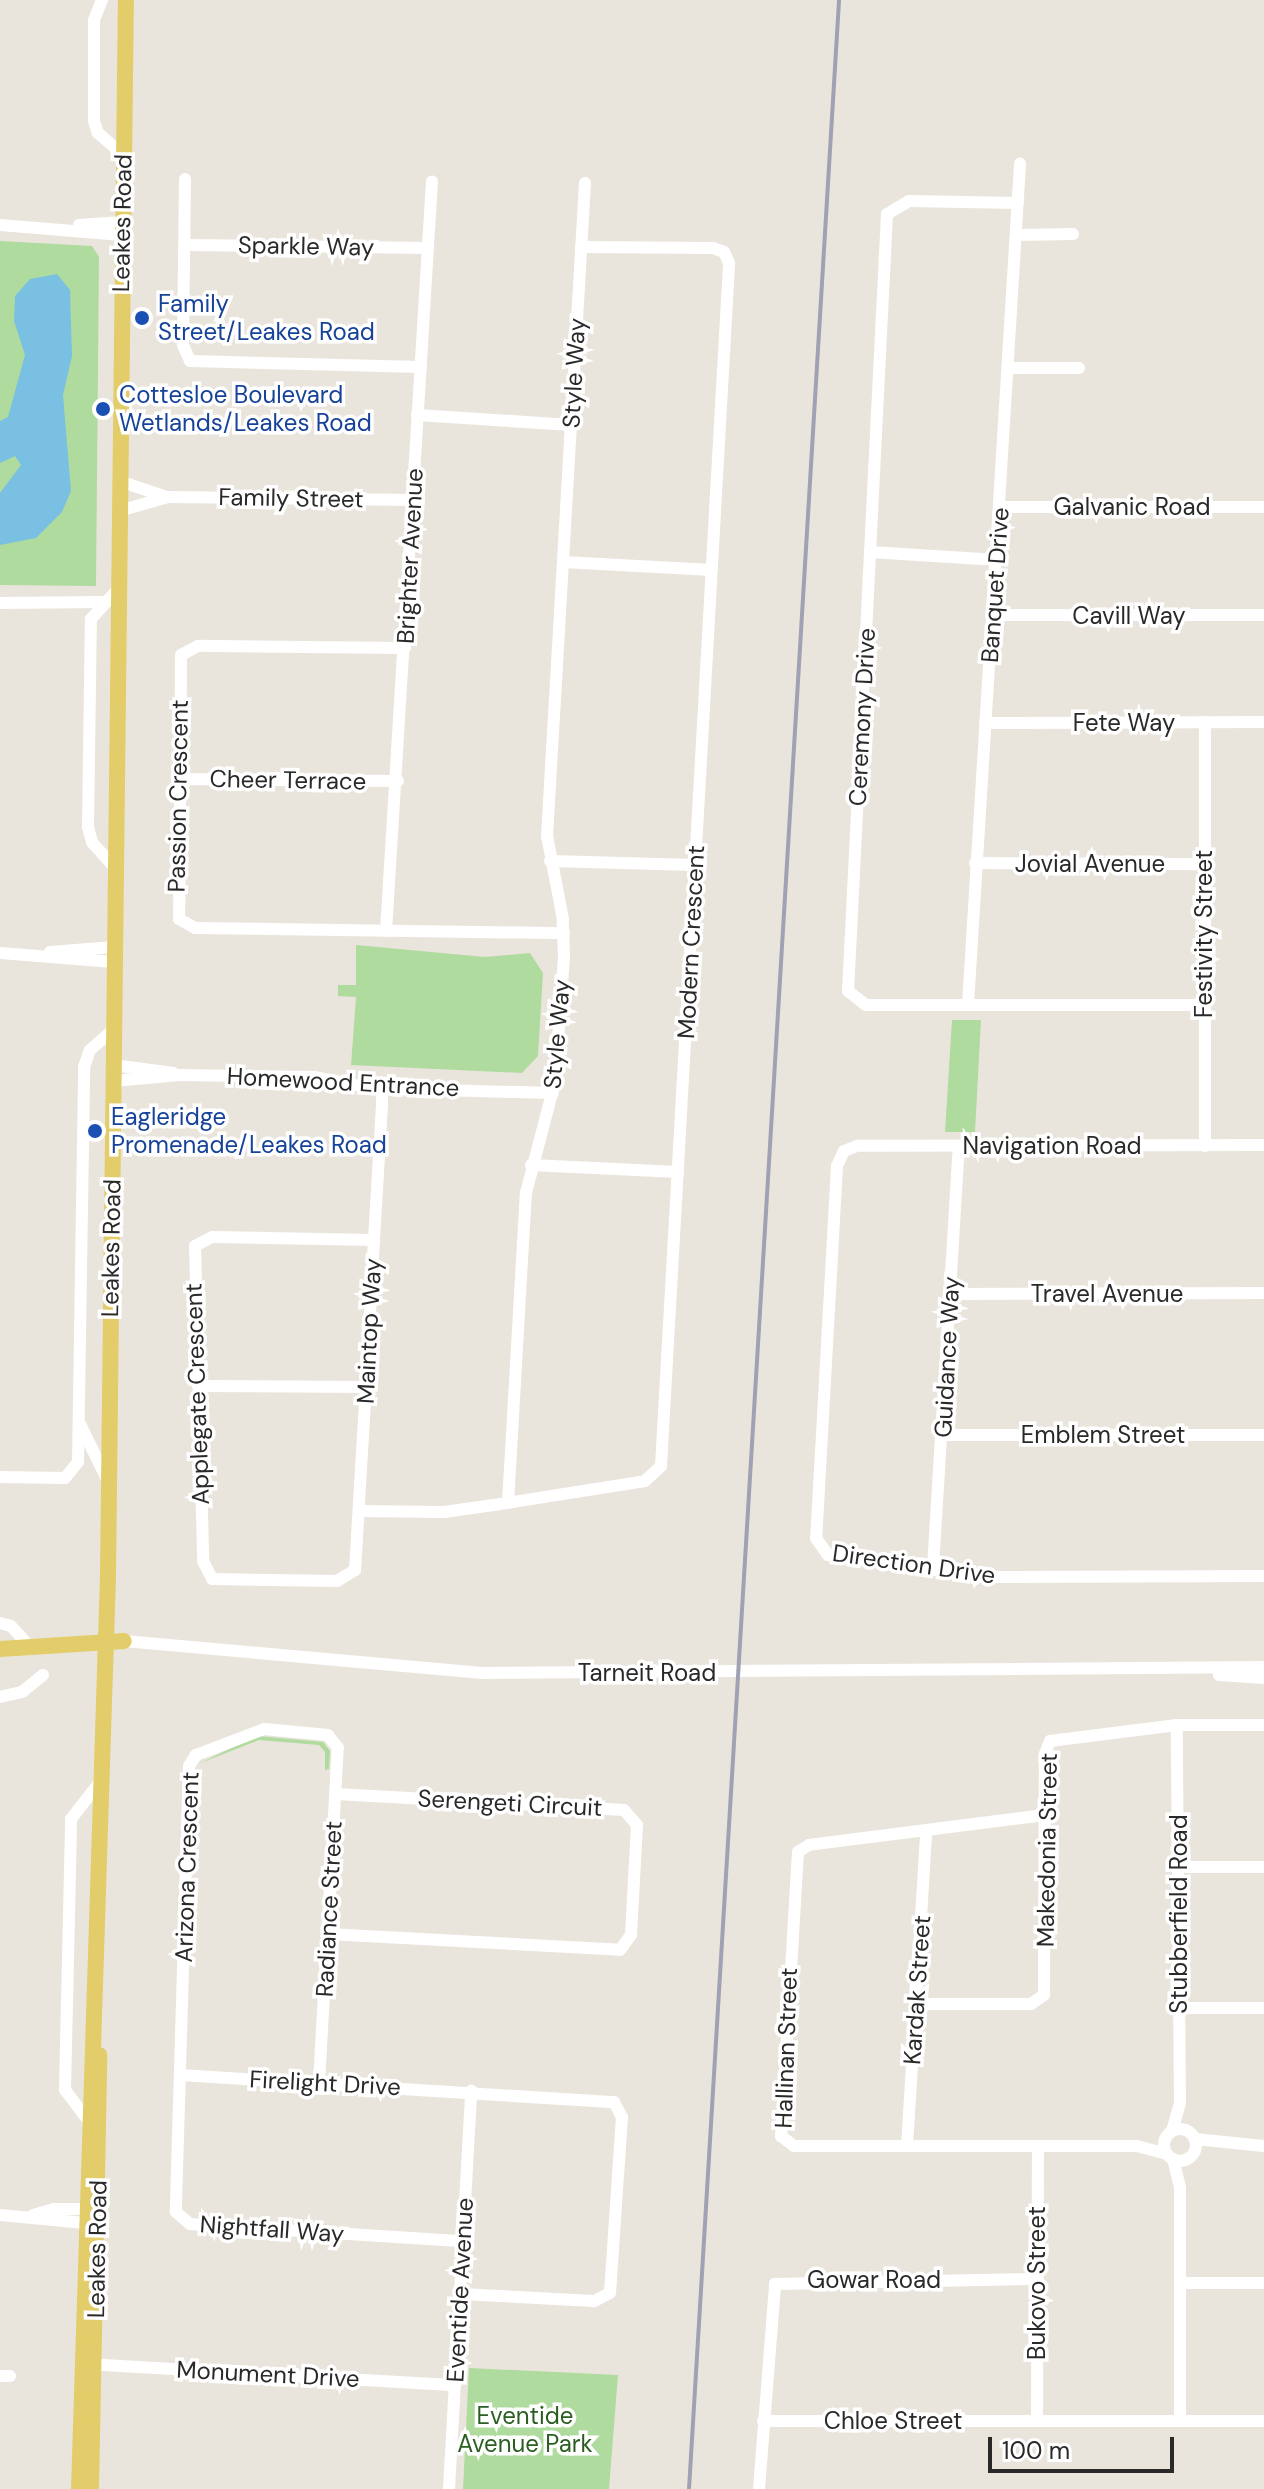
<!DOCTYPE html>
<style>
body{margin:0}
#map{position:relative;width:1264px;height:2489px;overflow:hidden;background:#eae5dc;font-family:"DM Sans",sans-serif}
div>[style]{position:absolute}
.green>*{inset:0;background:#afdb9e}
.water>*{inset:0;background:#7ac0e2}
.minor>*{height:12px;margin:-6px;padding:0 6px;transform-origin:6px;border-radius:6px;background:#fff}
.minor>.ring{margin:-6px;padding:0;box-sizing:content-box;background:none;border:12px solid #fff;border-radius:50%}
.major>*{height:16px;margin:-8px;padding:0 8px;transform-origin:8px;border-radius:8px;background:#e2cd6a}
.rail>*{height:4px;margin:-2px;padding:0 2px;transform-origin:2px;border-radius:2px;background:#a0a1b2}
.dots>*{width:22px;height:22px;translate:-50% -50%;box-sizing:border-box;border:4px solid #fff;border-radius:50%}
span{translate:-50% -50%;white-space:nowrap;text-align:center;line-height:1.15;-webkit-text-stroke:7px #fff;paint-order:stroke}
.street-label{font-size:24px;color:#292929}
.transit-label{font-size:24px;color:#164399}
.left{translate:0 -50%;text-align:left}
.park-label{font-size:24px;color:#2a5e21}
.scale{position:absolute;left:988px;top:2437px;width:186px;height:36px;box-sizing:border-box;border:4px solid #292929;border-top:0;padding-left:10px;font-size:24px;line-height:28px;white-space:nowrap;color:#292929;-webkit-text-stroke:6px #fff;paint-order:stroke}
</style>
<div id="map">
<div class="green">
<i style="clip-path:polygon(0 241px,92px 246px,99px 257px,96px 586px,0 585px)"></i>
<i style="clip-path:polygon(356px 945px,485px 957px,530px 953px,543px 973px,538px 1056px,522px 1073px,351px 1065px,356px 997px,338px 996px,338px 985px,356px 985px)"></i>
<i style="clip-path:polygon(952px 1020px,981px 1020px,975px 1132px,945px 1132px)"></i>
<i style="clip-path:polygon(257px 1736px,323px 1742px,330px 1751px,329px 1769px,325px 1770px,325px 1752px,319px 1745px,259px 1740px,198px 1764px)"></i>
<i style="clip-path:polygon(469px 2368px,618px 2375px,609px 2489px,463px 2489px)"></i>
</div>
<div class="water">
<i style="clip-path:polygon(57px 274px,70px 290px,72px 356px,63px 395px,71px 491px,62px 512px,36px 538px,0 545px,0 493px,21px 465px,15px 456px,0 463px,0 421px,8px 417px,25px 355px,14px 321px,15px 296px,30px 279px)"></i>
</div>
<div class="minor">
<i style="left:102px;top:0;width:22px;rotate:112deg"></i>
<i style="left:94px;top:20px;width:101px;rotate:90deg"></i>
<i style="left:94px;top:121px;width:13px;rotate:72deg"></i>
<i style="left:98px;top:133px;width:33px;rotate:41deg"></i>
<i style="left:185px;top:179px;width:166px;rotate:90.7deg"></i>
<i style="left:183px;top:345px;width:17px;rotate:66deg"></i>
<i style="left:190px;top:361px;width:231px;rotate:1.5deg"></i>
<i style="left:1018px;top:203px;width:109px;rotate:-178.9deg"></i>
<i style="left:909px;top:201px;width:26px;rotate:149deg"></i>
<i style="left:887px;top:214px;width:778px;rotate:92.87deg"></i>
<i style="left:848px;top:991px;width:23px;rotate:38deg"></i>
<i style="left:866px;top:1005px;width:339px"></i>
<i style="left:0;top:225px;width:122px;rotate:4.7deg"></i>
<i style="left:79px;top:225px;width:43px;rotate:-4deg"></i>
<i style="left:1017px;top:235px;width:56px;rotate:-1deg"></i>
<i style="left:185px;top:245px;width:243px;rotate:0.7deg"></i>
<i style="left:1009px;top:368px;width:70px"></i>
<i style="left:417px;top:415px;width:154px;rotate:3.7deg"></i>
<i style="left:119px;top:481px;width:47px;rotate:18.4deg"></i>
<i style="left:1001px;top:507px;width:263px"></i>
<i style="left:119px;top:511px;width:51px;rotate:-15.9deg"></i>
<i style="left:168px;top:497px;width:246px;rotate:0.7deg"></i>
<i style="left:870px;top:552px;width:128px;rotate:3.6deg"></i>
<i style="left:563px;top:562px;width:149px;rotate:3.1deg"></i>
<i style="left:0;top:603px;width:102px;rotate:-0.6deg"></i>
<i style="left:995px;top:615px;width:269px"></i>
<i style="left:405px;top:648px;width:207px;rotate:-179.4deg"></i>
<i style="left:198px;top:646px;width:19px;rotate:152deg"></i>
<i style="left:181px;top:655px;width:264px;rotate:90.4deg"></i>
<i style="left:179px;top:919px;width:18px;rotate:29deg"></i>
<i style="left:195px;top:928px;width:369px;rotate:0.8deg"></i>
<i style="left:1205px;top:722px;width:424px;rotate:90deg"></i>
<i style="left:985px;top:723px;width:279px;rotate:-0.2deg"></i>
<i style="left:178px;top:779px;width:220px;rotate:0.5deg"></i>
<i style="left:550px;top:861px;width:145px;rotate:1.6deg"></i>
<i style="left:975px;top:863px;width:229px;rotate:0.3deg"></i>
<i style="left:116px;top:869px;width:36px;rotate:-132deg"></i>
<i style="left:92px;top:842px;width:16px;rotate:-105deg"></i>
<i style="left:88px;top:827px;width:208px;rotate:-89.2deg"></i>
<i style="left:91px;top:619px;width:40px;rotate:-48deg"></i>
<i style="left:386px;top:931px;width:751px;rotate:-86.49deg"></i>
<i style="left:50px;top:952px;width:64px;rotate:-4.5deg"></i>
<i style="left:0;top:953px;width:114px;rotate:4.5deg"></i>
<i style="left:968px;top:1005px;width:843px;rotate:-86.46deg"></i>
<i style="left:113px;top:1065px;width:61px;rotate:7.6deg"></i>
<i style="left:113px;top:1081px;width:67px;rotate:-5.1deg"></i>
<i style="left:180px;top:1075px;width:134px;rotate:0.9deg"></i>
<i style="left:314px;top:1077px;width:57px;rotate:11.1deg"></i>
<i style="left:370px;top:1088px;width:183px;rotate:1.6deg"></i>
<i style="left:1264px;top:1145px;width:407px;rotate:179.9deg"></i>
<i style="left:857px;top:1146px;width:14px;rotate:159deg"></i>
<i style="left:844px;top:1151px;width:17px;rotate:115deg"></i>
<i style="left:837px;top:1166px;width:373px;rotate:93.2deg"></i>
<i style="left:816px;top:1538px;width:21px;rotate:55deg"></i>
<i style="left:828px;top:1555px;width:158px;rotate:8deg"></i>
<i style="left:984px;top:1577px;width:280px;rotate:-0.2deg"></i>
<i style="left:531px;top:1165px;width:147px;rotate:2.7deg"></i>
<i style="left:374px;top:1240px;width:162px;rotate:-178.9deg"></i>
<i style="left:212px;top:1237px;width:19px;rotate:152deg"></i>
<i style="left:195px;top:1246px;width:315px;rotate:88.5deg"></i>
<i style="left:203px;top:1561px;width:20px;rotate:63deg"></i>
<i style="left:212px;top:1579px;width:125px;rotate:0.9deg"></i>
<i style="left:337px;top:1581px;width:21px;rotate:-31deg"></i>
<i style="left:355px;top:1570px;width:183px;rotate:-86.6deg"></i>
<i style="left:366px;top:1387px;width:147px;rotate:-86.9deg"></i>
<i style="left:374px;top:1240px;width:133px;rotate:-86.6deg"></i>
<i style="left:382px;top:1107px;width:19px;rotate:-90deg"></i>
<i style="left:950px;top:1294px;width:314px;rotate:-0.2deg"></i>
<i style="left:198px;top:1386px;width:168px;rotate:0.3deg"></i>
<i style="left:80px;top:1424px;width:61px;rotate:63.9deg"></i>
<i style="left:942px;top:1435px;width:322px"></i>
<i style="left:0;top:1477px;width:65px;rotate:0.9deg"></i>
<i style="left:65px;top:1478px;width:21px;rotate:-51deg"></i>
<i style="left:78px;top:1462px;width:395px;rotate:-89.1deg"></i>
<i style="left:84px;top:1067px;width:18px;rotate:-71deg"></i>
<i style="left:90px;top:1050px;width:30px;rotate:-41deg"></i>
<i style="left:508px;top:1503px;width:311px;rotate:-86.7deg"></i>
<i style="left:526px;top:1193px;width:115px;rotate:-75.4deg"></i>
<i style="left:555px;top:1082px;width:125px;rotate:-85.9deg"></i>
<i style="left:564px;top:957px;width:38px;rotate:-92deg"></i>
<i style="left:563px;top:919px;width:85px;rotate:-100.9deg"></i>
<i style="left:547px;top:836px;width:654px;rotate:-86.67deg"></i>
<i style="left:359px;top:1511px;width:85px;rotate:0.7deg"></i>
<i style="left:444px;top:1512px;width:50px;rotate:-8deg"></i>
<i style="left:494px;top:1505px;width:153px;rotate:-9deg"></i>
<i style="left:645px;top:1481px;width:22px;rotate:-43deg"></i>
<i style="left:661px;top:1466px;width:1205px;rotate:-86.76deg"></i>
<i style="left:729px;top:263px;width:12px;rotate:-114deg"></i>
<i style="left:724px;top:252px;width:12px;rotate:-160deg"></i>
<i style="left:713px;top:248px;width:132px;rotate:-179.6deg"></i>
<i style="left:933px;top:1568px;width:422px;rotate:-86.5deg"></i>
<i style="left:0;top:1623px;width:11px;rotate:15deg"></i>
<i style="left:11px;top:1626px;width:31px;rotate:48deg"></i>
<i style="left:124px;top:1641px;width:360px;rotate:5.1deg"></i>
<i style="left:483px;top:1673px;width:781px;rotate:-0.44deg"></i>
<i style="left:1219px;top:1675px;width:45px;rotate:3.8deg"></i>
<i style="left:0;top:1697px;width:23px;rotate:-13deg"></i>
<i style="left:22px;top:1692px;width:27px;rotate:-39deg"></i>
<i style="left:1045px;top:1815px;width:238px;rotate:172.8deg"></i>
<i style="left:809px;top:1845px;width:13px;rotate:148deg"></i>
<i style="left:798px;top:1852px;width:285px;rotate:93.4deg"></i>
<i style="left:781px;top:2136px;width:16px;rotate:38deg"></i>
<i style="left:794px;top:2146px;width:343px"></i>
<i style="left:1137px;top:2146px;width:31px;rotate:15deg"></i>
<i style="left:1179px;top:1867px;width:85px"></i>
<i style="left:328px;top:1934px;width:292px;rotate:3.1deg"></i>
<i style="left:620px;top:1950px;width:19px;rotate:-54deg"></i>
<i style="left:631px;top:1935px;width:110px;rotate:-86.9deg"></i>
<i style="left:637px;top:1825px;width:20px;rotate:-131deg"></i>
<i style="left:624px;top:1810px;width:288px;rotate:-176.8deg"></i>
<i style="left:916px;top:2004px;width:115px"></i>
<i style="left:1031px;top:2004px;width:16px;rotate:-35deg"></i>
<i style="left:1044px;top:1995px;width:241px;rotate:-89.8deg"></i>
<i style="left:1045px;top:1754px;width:14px;rotate:-69deg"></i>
<i style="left:1050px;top:1741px;width:128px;rotate:-7.2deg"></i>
<i style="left:1177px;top:1725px;width:87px"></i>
<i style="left:1179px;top:2008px;width:85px"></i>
<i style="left:180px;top:2075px;width:435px;rotate:3.6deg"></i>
<i style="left:614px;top:2102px;width:17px;rotate:62deg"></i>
<i style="left:622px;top:2117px;width:176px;rotate:93.9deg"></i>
<i style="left:610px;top:2293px;width:18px;rotate:153deg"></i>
<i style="left:594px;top:2301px;width:134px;rotate:-177deg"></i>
<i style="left:319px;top:2083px;width:336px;rotate:-86.8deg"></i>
<i style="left:338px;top:1748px;width:16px;rotate:-128deg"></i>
<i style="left:328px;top:1735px;width:64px;rotate:-174.6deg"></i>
<i style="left:264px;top:1729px;width:73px;rotate:159.1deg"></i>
<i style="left:196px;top:1755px;width:13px;rotate:122deg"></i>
<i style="left:189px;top:1766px;width:446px;rotate:91.7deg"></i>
<i style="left:176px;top:2212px;width:18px;rotate:41deg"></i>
<i style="left:190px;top:2224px;width:273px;rotate:3.6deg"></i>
<i style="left:87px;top:2119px;width:36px;rotate:-127deg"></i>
<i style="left:65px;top:2090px;width:271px;rotate:-88.7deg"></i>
<i style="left:71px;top:1819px;width:52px;rotate:-52deg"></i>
<i class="ring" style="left:1164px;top:2129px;width:20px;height:20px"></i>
<i style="left:1172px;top:2131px;width:29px;rotate:-74deg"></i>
<i style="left:1180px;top:2103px;width:378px;rotate:-90.5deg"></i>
<i style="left:1195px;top:2139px;width:69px;rotate:5.8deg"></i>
<i style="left:907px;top:2146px;width:313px;rotate:-86.5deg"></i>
<i style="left:1173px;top:2159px;width:30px;rotate:76deg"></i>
<i style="left:1180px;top:2188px;width:232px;rotate:90deg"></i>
<i style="left:0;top:2215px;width:96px;rotate:5.4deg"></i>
<i style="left:33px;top:2215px;width:22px;rotate:-16deg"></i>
<i style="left:54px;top:2209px;width:40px"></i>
<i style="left:1180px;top:2283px;width:84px"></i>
<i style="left:86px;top:2364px;width:370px;rotate:3.3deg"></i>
<i style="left:0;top:2376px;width:10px"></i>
<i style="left:763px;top:2421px;width:501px"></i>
<i style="left:1037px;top:2421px;width:275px;rotate:-89.8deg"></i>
<i style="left:449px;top:2489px;width:399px;rotate:-86.8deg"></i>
<i style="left:759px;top:2489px;width:206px;rotate:-85.5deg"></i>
<i style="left:775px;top:2284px;width:262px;rotate:-1.1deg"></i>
</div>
<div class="major">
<i style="left:0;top:1649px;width:124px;rotate:-3.7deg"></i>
<i style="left:79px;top:2489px;width:913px;rotate:-88.18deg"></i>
<i style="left:108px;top:1576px;width:1576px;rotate:-89.35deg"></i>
<i style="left:91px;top:2489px;width:434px;rotate:-88.9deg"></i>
</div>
<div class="rail">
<i style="left:689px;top:2489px;width:2494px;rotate:-86.55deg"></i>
</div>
<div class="dots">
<i style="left:142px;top:318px;background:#1a4fb4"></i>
<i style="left:103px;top:409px;background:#1a4fb4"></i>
<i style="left:95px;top:1131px;background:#1a4fb4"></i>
</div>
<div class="street-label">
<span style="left:122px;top:223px;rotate:-89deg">Leakes Road</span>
<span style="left:306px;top:246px;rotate:1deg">Sparkle Way</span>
<span style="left:574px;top:373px;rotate:-87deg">Style Way</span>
<span style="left:291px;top:498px;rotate:1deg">Family Street</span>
<span style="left:1132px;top:507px">Galvanic Road</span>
<span style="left:410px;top:556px;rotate:-87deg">Brighter Avenue</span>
<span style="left:995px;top:585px;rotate:-86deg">Banquet Drive</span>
<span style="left:1129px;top:616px">Cavill Way</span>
<span style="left:862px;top:717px;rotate:-87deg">Ceremony Drive</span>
<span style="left:1124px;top:723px">Fete Way</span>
<span style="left:288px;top:780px;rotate:1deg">Cheer Terrace</span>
<span style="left:178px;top:796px;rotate:-89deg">Passion Crescent</span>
<span style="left:1090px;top:864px">Jovial Avenue</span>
<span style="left:1204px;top:934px;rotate:-90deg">Festivity Street</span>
<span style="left:691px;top:942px;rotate:-87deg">Modern Crescent</span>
<span style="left:557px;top:1034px;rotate:-85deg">Style Way</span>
<span style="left:343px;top:1082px;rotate:3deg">Homewood Entrance</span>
<span style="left:1052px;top:1146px">Navigation Road</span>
<span style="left:111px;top:1248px;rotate:-89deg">Leakes Road</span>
<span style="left:1107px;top:1294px">Travel Avenue</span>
<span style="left:369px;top:1331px;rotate:-87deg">Maintop Way</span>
<span style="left:947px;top:1357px;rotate:-87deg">Guidance Way</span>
<span style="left:197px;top:1394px;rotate:-92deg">Applegate Crescent</span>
<span style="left:1103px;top:1435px">Emblem Street</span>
<span style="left:914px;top:1564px;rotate:8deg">Direction Drive</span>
<span style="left:647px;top:1673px">Tarneit Road</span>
<span style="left:510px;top:1803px;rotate:3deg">Serengeti Circuit</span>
<span style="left:1047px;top:1850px;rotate:-89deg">Makedonia Street</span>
<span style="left:187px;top:1867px;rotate:-88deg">Arizona Crescent</span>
<span style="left:329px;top:1909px;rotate:-87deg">Radiance Street</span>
<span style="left:1179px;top:1914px;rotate:-90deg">Stubberfield Road</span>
<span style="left:917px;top:1990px;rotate:-86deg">Kardak Street</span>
<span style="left:786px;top:2048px;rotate:-88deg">Hallinan Street</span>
<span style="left:325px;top:2083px;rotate:3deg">Firelight Drive</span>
<span style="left:272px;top:2229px;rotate:4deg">Nightfall Way</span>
<span style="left:97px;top:2249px;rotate:-89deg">Leakes Road</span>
<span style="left:874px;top:2280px">Gowar Road</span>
<span style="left:1037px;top:2283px;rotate:-90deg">Bukovo Street</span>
<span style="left:460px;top:2290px;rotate:-87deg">Eventide Avenue</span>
<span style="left:268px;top:2374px;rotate:3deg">Monument Drive</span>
<span style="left:893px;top:2421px">Chloe Street</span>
</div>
<div class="transit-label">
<span class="left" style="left:158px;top:318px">Family<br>Street/Leakes Road</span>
<span class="left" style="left:119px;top:409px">Cottesloe Boulevard<br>Wetlands/Leakes Road</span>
<span class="left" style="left:111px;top:1131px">Eagleridge<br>Promenade/Leakes Road</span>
</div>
<div class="park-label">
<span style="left:525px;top:2430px">Eventide<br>Avenue Park</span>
</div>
<div class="scale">100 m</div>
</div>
